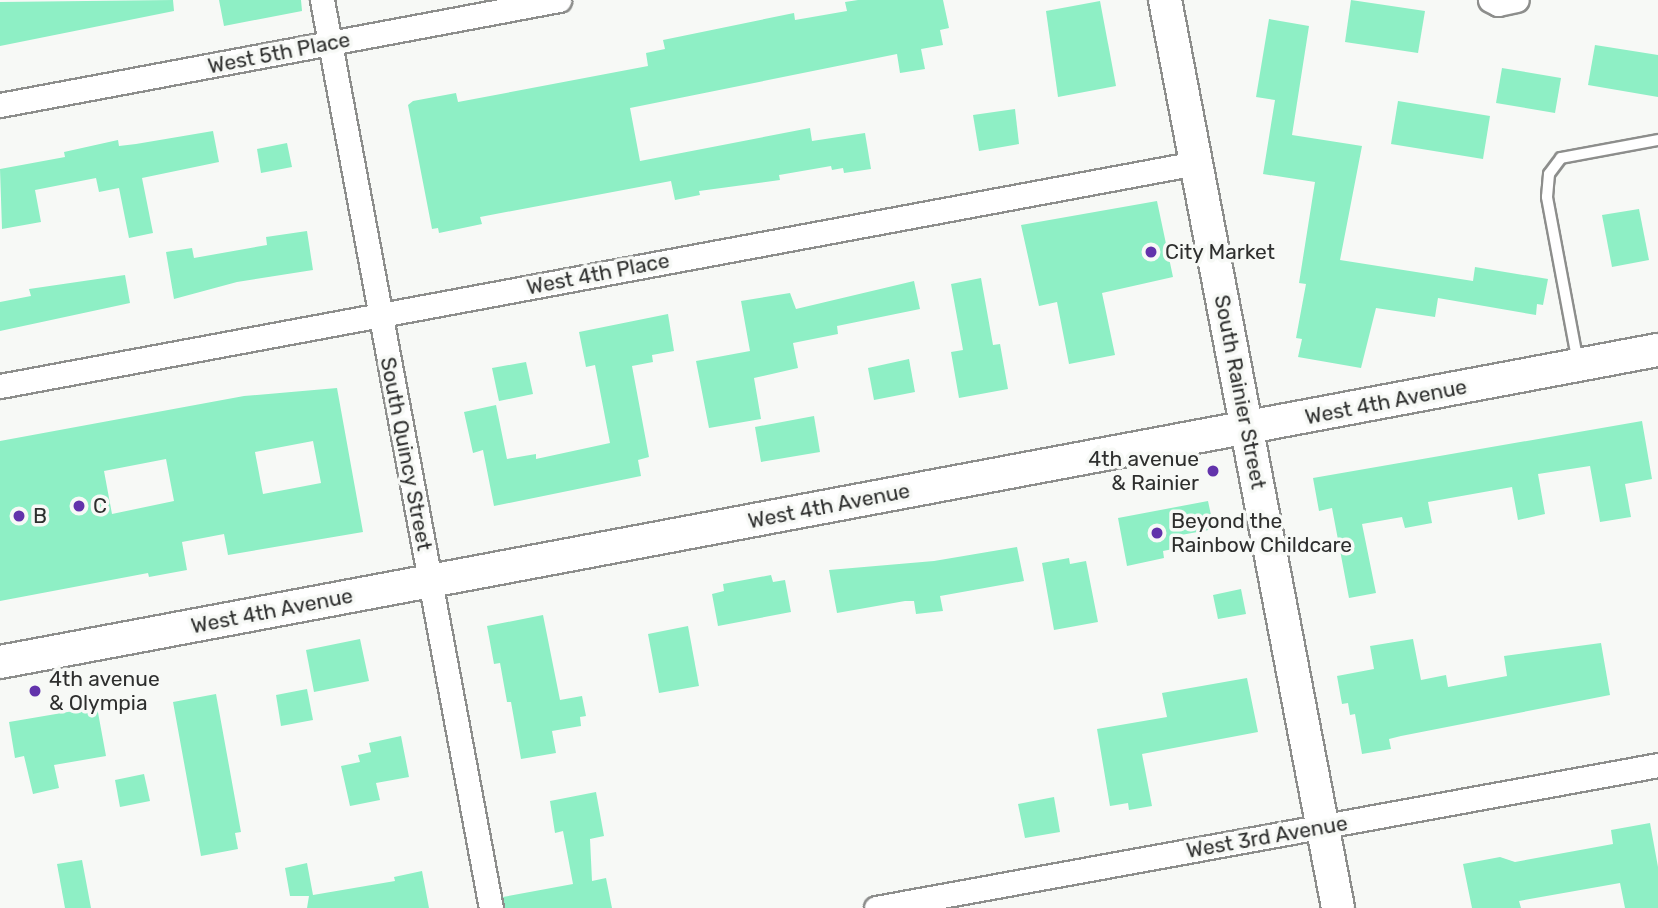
<!DOCTYPE html>
<style>
body{margin:0}
#map{position:relative;width:1658px;height:908px;overflow:hidden;background:#f7f9f6;font-family:Rubik,sans-serif}
div>[style]{position:absolute}
.building>*{inset:0;background:#8eefc5}
.roads{filter:drop-shadow(2px 0 #8d8e8c) drop-shadow(-2px 0 #8d8e8c) drop-shadow(0 2px #8d8e8c) drop-shadow(0 -2px #8d8e8c)}
.lane>*{height:10px;margin:-5px;padding:0 5px;transform-origin:5px;border-radius:5px;background:#fff}
.street>*{height:23px;margin:-11.5px;padding:0 11.5px;transform-origin:11.5px;border-radius:11.5px;background:#fff}
.secondary>*{height:32px;margin:-16px;padding:0 16px;transform-origin:16px;border-radius:16px;background:#fff}
.dots>*{width:19px;height:19px;translate:-50% -50%;box-sizing:border-box;border:4px solid #f7f9f6;border-radius:50%}
span{translate:-50% -50%;white-space:nowrap;text-align:center;line-height:1.15;-webkit-text-stroke:7px #f7f9f6;paint-order:stroke}
.street-label{font-size:21px;color:#2e2f2e}
.poi-label{font-size:21px;color:#2e2f2e}
.left{translate:0 -50%;text-align:left}
.right{translate:-100% -50%;text-align:right}
</style>
<div id="map">
<div class="building">
<i style="clip-path:polygon(173px 0,174px 11px,0 46px,0 2px)"></i>
<i style="clip-path:polygon(219px 0,301px 0,302px 11px,224px 26px)"></i>
<i style="clip-path:polygon(858px 0,943px 0,949px 28px,940px 30px,943px 45px,921px 49px,925px 69px,900px 73px,897px 54px,630px 108px,640px 161px,810px 128px,812px 141px,865px 133px,871px 169px,844px 173px,843px 168px,832px 170px,831px 166px,779px 175px,780px 180px,699px 191px,700px 195px,675px 200px,671px 181px,480px 217px,482px 224px,439px 233px,438px 228px,432px 229px,408px 105px,413px 101px,456px 93px,458px 102px,648px 66px,646px 53px,665px 49px,663px 40px,794px 13px,795px 20px,847px 11px,845px 2px)"></i>
<i style="clip-path:polygon(1351px 0,1425px 11px,1418px 53px,1345px 42px)"></i>
<i style="clip-path:polygon(1100px 1px,1116px 86px,1058px 97px,1046px 11px)"></i>
<i style="clip-path:polygon(1269px 19px,1309px 26px,1292px 135px,1362px 146px,1340px 260px,1473px 281px,1475px 267px,1548px 279px,1543px 305px,1537px 304px,1536px 315px,1438px 298px,1435px 317px,1376px 308px,1361px 368px,1298px 357px,1302px 339px,1296px 338px,1306px 284px,1299px 283px,1315px 182px,1263px 174px,1275px 100px,1256px 97px)"></i>
<i style="clip-path:polygon(1595px 45px,1658px 55px,1658px 97px,1588px 85px)"></i>
<i style="clip-path:polygon(1502px 68px,1561px 78px,1555px 113px,1496px 103px)"></i>
<i style="clip-path:polygon(1398px 101px,1490px 116px,1483px 159px,1391px 144px)"></i>
<i style="clip-path:polygon(1015px 109px,1019px 144px,979px 151px,973px 115px)"></i>
<i style="clip-path:polygon(213px 131px,219px 162px,142px 178px,153px 233px,129px 238px,119px 188px,99px 192px,96px 178px,35px 190px,41px 222px,2px 229px,0 169px,65px 157px,64px 152px,118px 140px,119px 146px,136px 144px)"></i>
<i style="clip-path:polygon(287px 143px,292px 167px,261px 173px,257px 149px)"></i>
<i style="clip-path:polygon(1157px 201px,1173px 277px,1102px 293px,1115px 355px,1069px 364px,1057px 302px,1039px 306px,1021px 225px)"></i>
<i style="clip-path:polygon(1639px 209px,1649px 260px,1612px 267px,1602px 215px)"></i>
<i style="clip-path:polygon(307px 231px,313px 270px,237px 282px,174px 299px,166px 252px,192px 248px,194px 258px,267px 245px,266px 237px)"></i>
<i style="clip-path:polygon(125px 275px,130px 303px,0 331px,0 302px,31px 296px,29px 289px)"></i>
<i style="clip-path:polygon(981px 278px,993px 345px,1000px 344px,1008px 389px,959px 398px,951px 352px,963px 350px,951px 284px)"></i>
<i style="clip-path:polygon(914px 281px,920px 309px,837px 326px,838px 334px,793px 343px,798px 368px,754px 378px,761px 419px,709px 428px,696px 361px,750px 351px,741px 301px,790px 293px,796px 309px)"></i>
<i style="clip-path:polygon(668px 314px,674px 351px,652px 355px,653px 362px,632px 366px,649px 457px,638px 460px,641px 476px,494px 506px,483px 450px,473px 453px,464px 412px,496px 405px,507px 459px,536px 454px,536px 459px,610px 443px,595px 365px,586px 367px,579px 332px)"></i>
<i style="clip-path:polygon(909px 359px,915px 392px,874px 400px,868px 368px)"></i>
<i style="clip-path:polygon(526px 362px,533px 394px,499px 401px,492px 368px)"></i>
<i style="clip-path:polygon(evenodd,337px 388px,363px 532px,228px 555px,224px 534px,182px 542px,187px 570px,149px 577px,148px 573px,0 601px,0 441px,244px 396px,337px 388px,313px 441px,321px 483px,263px 494px,255px 452px,313px 441px,337px 388px,166px 459px,174px 501px,112px 514px,104px 471px,166px 459px)"></i>
<i style="clip-path:polygon(814px 416px,820px 452px,761px 462px,755px 427px)"></i>
<i style="clip-path:polygon(1642px 421px,1652px 479px,1625px 484px,1631px 517px,1600px 522px,1590px 466px,1538px 474px,1545px 514px,1518px 520px,1512px 487px,1428px 502px,1432px 523px,1405px 528px,1402px 517px,1362px 524px,1376px 593px,1349px 598px,1332px 508px,1319px 511px,1313px 478px)"></i>
<i style="clip-path:polygon(1208px 501px,1214px 529px,1170px 537px,1173px 549px,1163px 551px,1164px 558px,1127px 566px,1118px 518px)"></i>
<i style="clip-path:polygon(1017px 547px,1024px 581px,940px 596px,943px 611px,916px 614px,914px 601px,905px 601px,837px 613px,829px 570px,934px 561px)"></i>
<i style="clip-path:polygon(1069px 558px,1070px 564px,1086px 561px,1098px 622px,1054px 630px,1042px 563px)"></i>
<i style="clip-path:polygon(771px 575px,773px 582px,785px 580px,791px 612px,718px 626px,712px 594px,724px 591px,723px 584px)"></i>
<i style="clip-path:polygon(1241px 589px,1246px 614px,1218px 619px,1213px 595px)"></i>
<i style="clip-path:polygon(543px 615px,560px 700px,582px 696px,586px 716px,580px 717px,581px 726px,552px 731px,556px 753px,521px 759px,511px 702px,507px 702px,500px 663px,494px 664px,487px 626px)"></i>
<i style="clip-path:polygon(688px 626px,699px 686px,659px 693px,648px 634px)"></i>
<i style="clip-path:polygon(360px 639px,369px 681px,314px 692px,306px 650px)"></i>
<i style="clip-path:polygon(1413px 639px,1421px 680px,1446px 675px,1448px 687px,1507px 676px,1504px 656px,1601px 643px,1610px 695px,1401px 736px,1389px 739px,1391px 749px,1362px 754px,1355px 714px,1350px 715px,1348px 703px,1342px 704px,1337px 676px,1374px 669px,1370px 646px)"></i>
<i style="clip-path:polygon(1247px 678px,1258px 732px,1142px 754px,1152px 806px,1129px 810px,1128px 803px,1110px 806px,1097px 729px,1167px 717px,1162px 693px)"></i>
<i style="clip-path:polygon(307px 689px,313px 720px,281px 726px,276px 695px)"></i>
<i style="clip-path:polygon(216px 694px,241px 832px,235px 833px,238px 849px,201px 856px,173px 702px)"></i>
<i style="clip-path:polygon(97px 707px,106px 756px,54px 765px,59px 788px,33px 794px,24px 756px,15px 758px,9px 722px)"></i>
<i style="clip-path:polygon(401px 736px,409px 777px,376px 783px,380px 800px,350px 806px,341px 766px,360px 762px,358px 755px,371px 752px,369px 743px)"></i>
<i style="clip-path:polygon(144px 774px,150px 801px,120px 807px,115px 780px)"></i>
<i style="clip-path:polygon(596px 792px,604px 836px,590px 839px,592px 881px,606px 878px,612px 908px,505px 908px,503px 897px,573px 884px,563px 831px,555px 833px,550px 801px)"></i>
<i style="clip-path:polygon(1054px 797px,1060px 832px,1025px 838px,1018px 804px)"></i>
<i style="clip-path:polygon(1650px 823px,1658px 867px,1658px 908px,1625px 908px,1620px 883px,1519px 901px,1521px 908px,1472px 908px,1463px 864px,1500px 857px,1515px 862px,1613px 844px,1611px 830px)"></i>
<i style="clip-path:polygon(82px 860px,91px 908px,65px 908px,57px 864px)"></i>
<i style="clip-path:polygon(307px 863px,313px 895px,395px 881px,394px 877px,422px 871px,429px 908px,307px 908px,309px 896px,290px 896px,285px 868px)"></i>
</div>
<div class="roads">
<div class="lane">
<i style="left:1578px;top:363px;width:169px;rotate:-100.6deg"></i>
<i style="left:1547px;top:197px;width:23px;rotate:-85deg"></i>
<i style="left:1549px;top:174px;width:20px;rotate:-53deg"></i>
<i style="left:1561px;top:158px;width:99px;rotate:-10.5deg"></i>
</div>
<div class="street">
<i style="left:322px;top:0;width:924px;rotate:79.46deg"></i>
<i style="left:1490px;top:0;width:9px;rotate:27deg"></i>
<i style="left:1498px;top:4px;width:19px;rotate:-12deg"></i>
<i style="left:0;top:105px;width:569px;rotate:-10.64deg"></i>
<i style="left:0;top:386px;width:1217px;rotate:-10.56deg"></i>
<i style="left:876px;top:908px;width:795px;rotate:-10.36deg"></i>
</div>
<div class="secondary">
<i style="left:1165px;top:0;width:924px;rotate:79.21deg"></i>
<i style="left:0;top:662px;width:1687px;rotate:-10.66deg"></i>
</div>
</div>
<div class="dots">
<i style="left:1151px;top:252px;background:#6233ab"></i>
<i style="left:1213px;top:471px;background:#6233ab"></i>
<i style="left:79px;top:506px;background:#6233ab"></i>
<i style="left:19px;top:516px;background:#6233ab"></i>
<i style="left:1157px;top:533px;background:#6233ab"></i>
<i style="left:35px;top:691px;background:#6233ab"></i>
</div>
<div class="street-label">
<span style="left:279px;top:53px;rotate:-11deg">West 5th Place</span>
<span style="left:598px;top:274px;rotate:-11deg">West 4th Place</span>
<span style="left:1240px;top:392px;rotate:79deg">South Rainier Street</span>
<span style="left:1386px;top:402px;rotate:-11deg">West 4th Avenue</span>
<span style="left:406px;top:454px;rotate:79deg">South Quincy Street</span>
<span style="left:829px;top:506px;rotate:-11deg">West 4th Avenue</span>
<span style="left:272px;top:611px;rotate:-11deg">West 4th Avenue</span>
<span style="left:1267px;top:837px;rotate:-10deg">West 3rd Avenue</span>
</div>
<div class="poi-label">
<span class="left" style="left:1165px;top:252px">City Market</span>
<span class="right" style="left:1199px;top:471px">4th avenue<br>&amp; Rainier</span>
<span class="left" style="left:93px;top:506px">C</span>
<span class="left" style="left:33px;top:516px">B</span>
<span class="left" style="left:1171px;top:533px">Beyond the<br>Rainbow Childcare</span>
<span class="left" style="left:49px;top:691px">4th avenue<br>&amp; Olympia</span>
</div>
</div>
